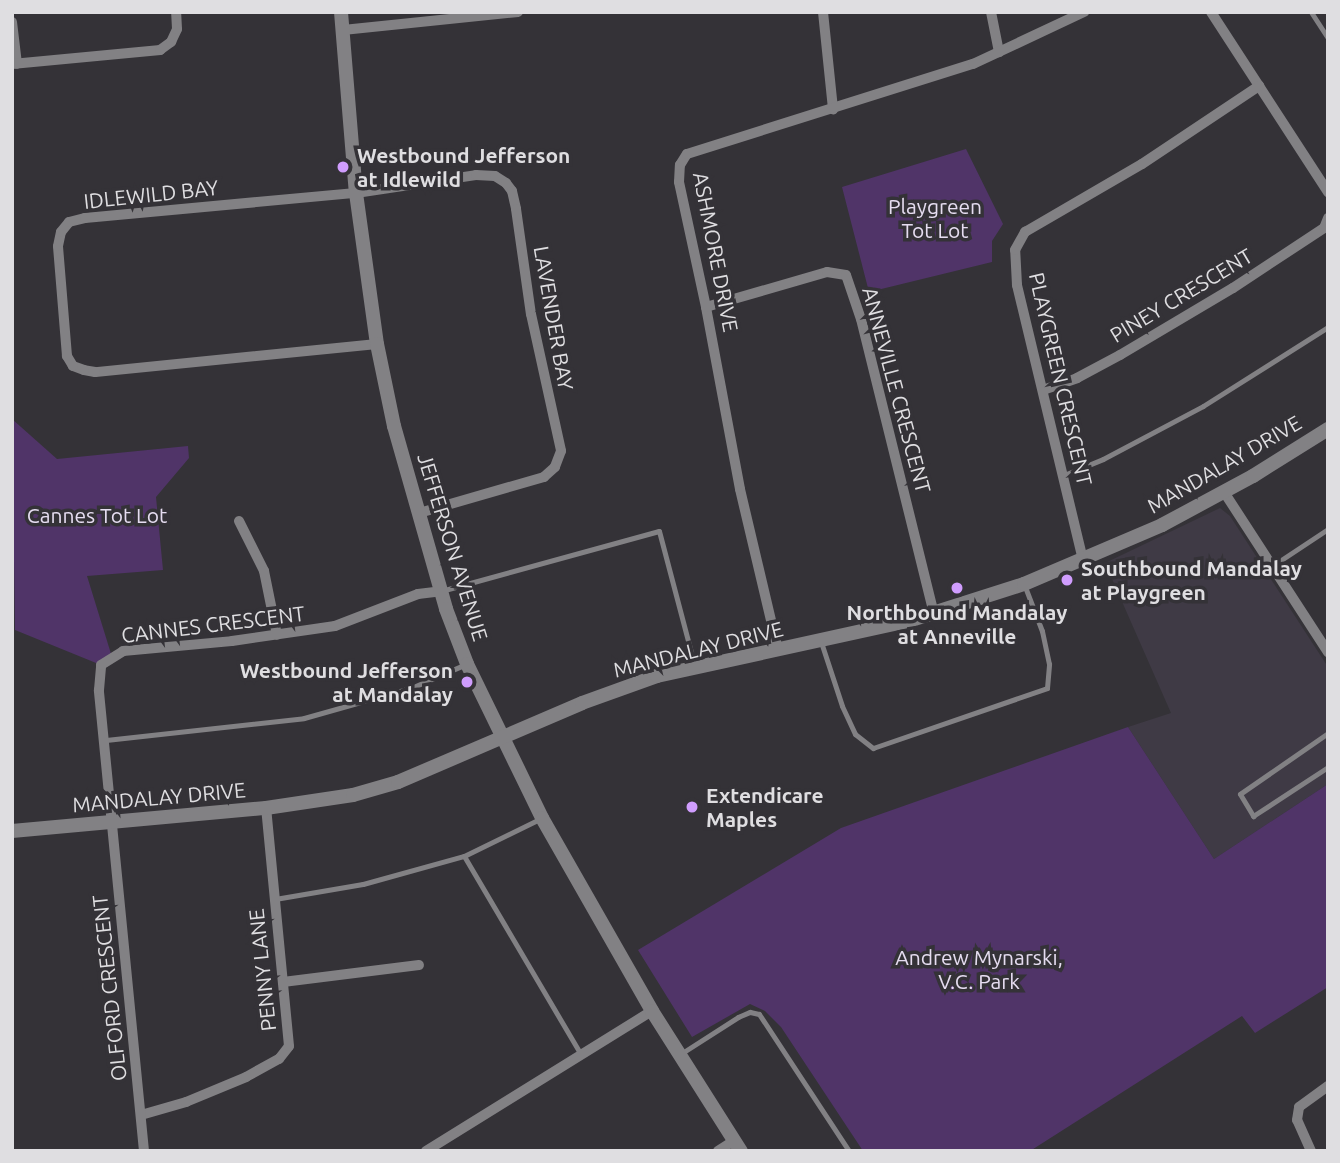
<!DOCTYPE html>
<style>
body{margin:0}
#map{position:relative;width:1340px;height:1163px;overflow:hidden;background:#343237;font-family:Ubuntu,sans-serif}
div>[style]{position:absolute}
.built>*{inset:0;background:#3f3a45}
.green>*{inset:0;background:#503468}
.service>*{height:5px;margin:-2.5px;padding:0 2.5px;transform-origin:2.5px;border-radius:2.5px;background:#828184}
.minor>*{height:10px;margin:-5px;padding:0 5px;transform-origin:5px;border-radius:5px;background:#828184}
.tertiary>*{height:14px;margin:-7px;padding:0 7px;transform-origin:7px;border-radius:7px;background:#828184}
.dots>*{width:19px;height:19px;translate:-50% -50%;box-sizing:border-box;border:4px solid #343237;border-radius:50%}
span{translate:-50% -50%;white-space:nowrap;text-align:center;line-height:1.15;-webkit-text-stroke:7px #343237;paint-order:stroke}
.poi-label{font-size:21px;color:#dfdee1;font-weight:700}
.left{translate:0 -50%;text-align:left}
.right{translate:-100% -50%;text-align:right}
.street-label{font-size:21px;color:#dfdee1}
.park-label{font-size:21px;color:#e6ddf1}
.frame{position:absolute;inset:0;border:14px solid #dfdee1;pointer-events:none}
</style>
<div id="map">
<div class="built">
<i style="clip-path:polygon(1220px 508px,1230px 516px,1328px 667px,1328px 784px,1214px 859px,1128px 727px,1171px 713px,1105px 563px)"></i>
</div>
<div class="green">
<i style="clip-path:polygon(966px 149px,1003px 224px,992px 241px,992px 262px,869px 292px,842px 187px)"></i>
<i style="clip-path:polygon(12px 419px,57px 459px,188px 446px,189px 458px,156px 497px,163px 570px,87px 576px,112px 657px,101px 665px,15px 630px)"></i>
<i style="clip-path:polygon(1128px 727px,1214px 859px,1328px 784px,1328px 987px,1255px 1033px,1242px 1016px,1030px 1151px,863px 1151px,781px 1027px,765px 1011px,750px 1004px,692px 1037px,638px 950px,841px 828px)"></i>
</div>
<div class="service">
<i style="left:1311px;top:12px;width:31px;rotate:57deg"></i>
<i style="left:1064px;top:475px;width:42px;rotate:-22.3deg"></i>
<i style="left:1103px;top:459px;width:113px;rotate:-27.9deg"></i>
<i style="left:1203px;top:406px;width:148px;rotate:-32.3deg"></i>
<i style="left:1272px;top:566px;width:67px;rotate:-33.5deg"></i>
<i style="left:441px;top:591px;width:226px;rotate:-15.4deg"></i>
<i style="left:659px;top:531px;width:141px;rotate:75.2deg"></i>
<i style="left:821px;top:642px;width:67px;rotate:71.8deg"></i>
<i style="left:842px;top:706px;width:31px;rotate:65deg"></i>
<i style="left:855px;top:734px;width:23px;rotate:38deg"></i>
<i style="left:873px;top:748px;width:184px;rotate:-19deg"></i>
<i style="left:1047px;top:688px;width:24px;rotate:-85deg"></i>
<i style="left:1049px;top:664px;width:34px;rotate:-102deg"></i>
<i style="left:1042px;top:631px;width:50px;rotate:-111deg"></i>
<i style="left:1328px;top:733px;width:107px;rotate:145.3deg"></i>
<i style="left:1240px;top:794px;width:26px;rotate:59deg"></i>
<i style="left:1253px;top:816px;width:90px;rotate:-33.2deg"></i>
<i style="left:106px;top:740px;width:199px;rotate:-6.3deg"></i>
<i style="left:304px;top:718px;width:111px;rotate:-15.7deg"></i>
<i style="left:411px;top:688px;width:58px;rotate:-23.5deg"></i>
<i style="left:464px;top:856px;width:231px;rotate:59.5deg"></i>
<i style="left:275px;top:899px;width:89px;rotate:-9.7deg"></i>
<i style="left:363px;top:884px;width:105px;rotate:-15.5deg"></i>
<i style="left:464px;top:856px;width:87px;rotate:-26deg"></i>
<i style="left:682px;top:1053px;width:67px;rotate:-32.7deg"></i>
<i style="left:738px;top:1017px;width:13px;rotate:-23deg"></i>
<i style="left:750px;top:1012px;width:9px;rotate:13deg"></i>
<i style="left:759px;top:1014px;width:164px;rotate:56.7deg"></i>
</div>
<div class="minor">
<i style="left:823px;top:12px;width:98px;rotate:84.1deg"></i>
<i style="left:991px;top:12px;width:41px;rotate:78.7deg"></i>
<i style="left:1211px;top:12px;width:215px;rotate:57deg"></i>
<i style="left:12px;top:22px;width:42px;rotate:83.2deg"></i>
<i style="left:343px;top:30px;width:176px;rotate:-5.9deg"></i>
<i style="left:12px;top:64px;width:149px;rotate:-5.4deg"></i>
<i style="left:160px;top:50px;width:14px;rotate:-36deg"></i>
<i style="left:171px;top:42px;width:14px;rotate:-65deg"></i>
<i style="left:177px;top:29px;width:17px;rotate:-93deg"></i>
<i style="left:706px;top:307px;width:126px;rotate:-16.1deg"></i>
<i style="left:827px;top:272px;width:19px;rotate:9deg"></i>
<i style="left:846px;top:275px;width:46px;rotate:71.2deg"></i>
<i style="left:861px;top:319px;width:304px;rotate:76.1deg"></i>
<i style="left:377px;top:344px;width:283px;rotate:174.3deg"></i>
<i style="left:95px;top:372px;width:11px;rotate:-170deg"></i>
<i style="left:84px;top:370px;width:12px;rotate:-160deg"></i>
<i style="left:73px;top:366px;width:12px;rotate:-121deg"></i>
<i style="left:67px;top:356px;width:110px;rotate:-94.7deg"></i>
<i style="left:58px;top:246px;width:14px;rotate:-78deg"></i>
<i style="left:61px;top:232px;width:13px;rotate:-51deg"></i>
<i style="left:69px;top:222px;width:16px;rotate:-14deg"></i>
<i style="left:85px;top:218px;width:272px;rotate:-5.3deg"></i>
<i style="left:356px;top:193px;width:121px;rotate:-8.5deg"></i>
<i style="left:476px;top:175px;width:19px;rotate:3deg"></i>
<i style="left:495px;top:176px;width:13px;rotate:32deg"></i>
<i style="left:506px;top:183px;width:10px;rotate:53deg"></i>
<i style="left:512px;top:191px;width:18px;rotate:77deg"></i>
<i style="left:516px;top:209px;width:106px;rotate:81.9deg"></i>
<i style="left:531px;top:314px;width:140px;rotate:77.6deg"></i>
<i style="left:561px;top:451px;width:17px;rotate:111deg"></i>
<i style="left:555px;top:467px;width:15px;rotate:138deg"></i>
<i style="left:544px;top:477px;width:130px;rotate:163.9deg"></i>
<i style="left:1043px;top:390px;width:36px;rotate:-19deg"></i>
<i style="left:1077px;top:378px;width:49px;rotate:-28.1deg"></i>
<i style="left:1120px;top:355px;width:131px;rotate:-30.7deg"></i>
<i style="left:1233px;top:288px;width:109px;rotate:-33.4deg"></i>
<i style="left:1324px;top:228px;width:11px;rotate:-68deg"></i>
<i style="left:1224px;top:492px;width:191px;rotate:57deg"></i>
<i style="left:239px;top:521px;width:56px;rotate:63.4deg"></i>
<i style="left:264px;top:571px;width:65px;rotate:78.5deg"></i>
<i style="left:1083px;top:560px;width:283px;rotate:-103.5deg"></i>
<i style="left:1017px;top:285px;width:35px;rotate:-93deg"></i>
<i style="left:1015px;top:250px;width:21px;rotate:-61deg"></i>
<i style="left:1025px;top:232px;width:135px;rotate:-30.2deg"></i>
<i style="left:1142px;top:164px;width:141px;rotate:-33.7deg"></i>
<i style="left:778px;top:650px;width:165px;rotate:-103.3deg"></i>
<i style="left:740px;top:489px;width:185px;rotate:-100.6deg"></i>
<i style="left:706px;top:307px;width:128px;rotate:-102.2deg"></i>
<i style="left:679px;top:182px;width:17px;rotate:-87deg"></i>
<i style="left:680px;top:165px;width:13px;rotate:-58deg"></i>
<i style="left:687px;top:154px;width:300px;rotate:-17.5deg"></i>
<i style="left:973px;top:64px;width:123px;rotate:-25.1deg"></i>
<i style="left:283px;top:982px;width:137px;rotate:-7.1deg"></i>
<i style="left:141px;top:1115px;width:47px;rotate:-16.1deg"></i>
<i style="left:186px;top:1102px;width:65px;rotate:-22.6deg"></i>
<i style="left:246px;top:1077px;width:38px;rotate:-29deg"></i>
<i style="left:279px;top:1059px;width:16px;rotate:-52deg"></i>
<i style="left:289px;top:1046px;width:239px;rotate:-95.5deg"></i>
<i style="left:144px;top:1151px;width:463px;rotate:-95.6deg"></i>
<i style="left:99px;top:690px;width:25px;rotate:-85deg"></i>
<i style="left:101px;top:665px;width:26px;rotate:-32deg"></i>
<i style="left:123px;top:651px;width:109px;rotate:-5.2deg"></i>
<i style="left:232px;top:641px;width:104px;rotate:-8.3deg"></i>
<i style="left:335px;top:626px;width:89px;rotate:-21.1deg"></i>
<i style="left:418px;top:594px;width:23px;rotate:-7deg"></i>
<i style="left:426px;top:1151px;width:266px;rotate:-31.8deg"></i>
<i style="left:718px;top:1151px;width:20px;rotate:-33deg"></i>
<i style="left:1311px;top:1151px;width:34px;rotate:-114deg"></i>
<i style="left:1297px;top:1120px;width:13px;rotate:-81deg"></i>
<i style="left:1299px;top:1107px;width:36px;rotate:-36deg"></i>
</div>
<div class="tertiary">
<i style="left:341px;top:12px;width:182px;rotate:85.3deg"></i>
<i style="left:356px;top:193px;width:152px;rotate:82.1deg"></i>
<i style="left:377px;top:344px;width:84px;rotate:78.3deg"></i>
<i style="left:394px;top:426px;width:190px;rotate:74.1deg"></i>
<i style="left:446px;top:609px;width:59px;rotate:69.1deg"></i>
<i style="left:467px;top:664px;width:171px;rotate:64deg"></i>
<i style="left:542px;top:818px;width:222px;rotate:60.3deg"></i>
<i style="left:652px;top:1011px;width:166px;rotate:57.6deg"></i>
<i style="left:12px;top:831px;width:255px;rotate:-5.2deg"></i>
<i style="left:266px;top:808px;width:88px;rotate:-8.5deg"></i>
<i style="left:353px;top:795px;width:47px;rotate:-16.1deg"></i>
<i style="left:398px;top:782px;width:200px;rotate:-23.2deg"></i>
<i style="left:582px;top:703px;width:80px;rotate:-19.8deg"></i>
<i style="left:657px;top:676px;width:257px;rotate:-12.4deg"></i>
<i style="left:908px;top:621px;width:122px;rotate:-17.7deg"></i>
<i style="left:1024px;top:584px;width:150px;rotate:-23.1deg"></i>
<i style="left:1162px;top:525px;width:103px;rotate:-28.3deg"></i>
<i style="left:1253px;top:476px;width:89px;rotate:-32.1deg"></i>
</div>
<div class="dots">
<i style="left:343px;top:167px;background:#d09dfe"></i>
<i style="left:1067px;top:580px;background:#d09dfe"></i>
<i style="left:957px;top:588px;background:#d09dfe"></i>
<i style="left:467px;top:682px;background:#d09dfe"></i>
<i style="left:692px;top:807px;background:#d09dfe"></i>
</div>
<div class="poi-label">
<span class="left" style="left:357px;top:167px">Westbound Jefferson<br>at Idlewild</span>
<span class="left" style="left:1081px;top:580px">Southbound Mandalay<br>at Playgreen</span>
<span style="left:957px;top:624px">Northbound Mandalay<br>at Anneville</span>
<span class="right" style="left:453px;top:682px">Westbound Jefferson<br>at Mandalay</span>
<span class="left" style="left:706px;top:807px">Extendicare<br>Maples</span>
</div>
<div class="street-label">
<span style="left:151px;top:194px;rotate:-6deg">IDLEWILD BAY</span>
<span style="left:716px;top:252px;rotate:79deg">ASHMORE DRIVE</span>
<span style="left:1181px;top:295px;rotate:-31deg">PINEY CRESCENT</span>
<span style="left:554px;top:318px;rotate:80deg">LAVENDER BAY</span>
<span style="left:1061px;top:379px;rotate:77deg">PLAYGREEN CRESCENT</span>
<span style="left:897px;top:390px;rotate:75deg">ANNEVILLE CRESCENT</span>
<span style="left:1224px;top:464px;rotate:-30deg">MANDALAY DRIVE</span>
<span style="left:453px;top:547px;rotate:73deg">JEFFERSON AVENUE</span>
<span style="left:213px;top:624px;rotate:-7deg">CANNES CRESCENT</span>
<span style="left:698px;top:649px;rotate:-14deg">MANDALAY DRIVE</span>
<span style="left:159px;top:797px;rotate:-5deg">MANDALAY DRIVE</span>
<span style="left:262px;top:970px;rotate:-96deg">PENNY LANE</span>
<span style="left:109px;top:988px;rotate:-96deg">OLFORD CRESCENT</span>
</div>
<div class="park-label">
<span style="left:935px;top:218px">Playgreen<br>Tot Lot</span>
<span style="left:97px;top:515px">Cannes Tot Lot</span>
<span style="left:979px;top:969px">Andrew Mynarski,<br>V.C. Park</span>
</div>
<div class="frame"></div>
</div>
